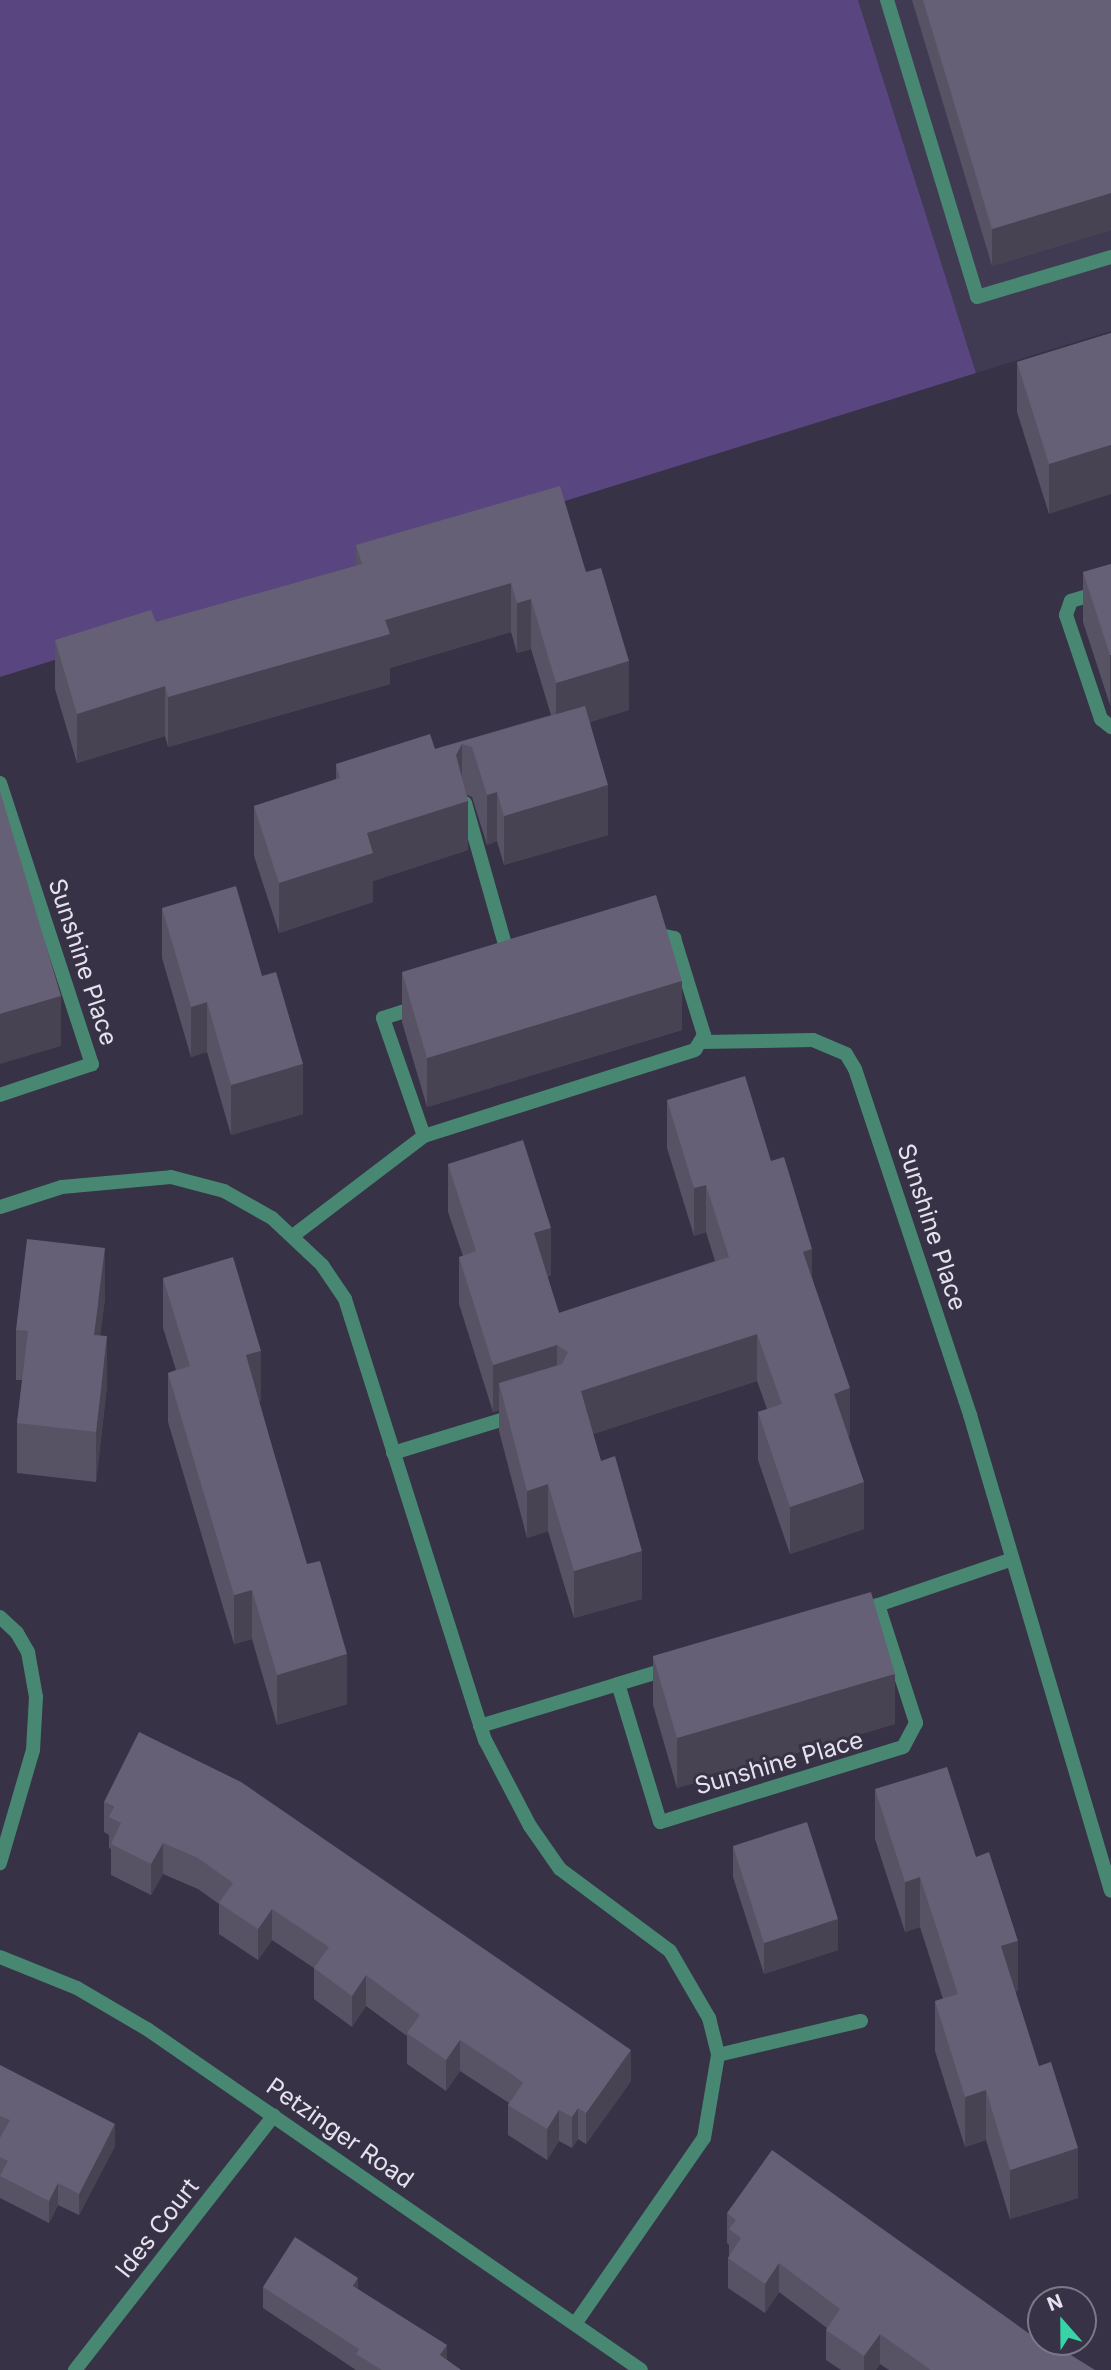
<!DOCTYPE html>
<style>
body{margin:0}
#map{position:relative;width:1111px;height:2370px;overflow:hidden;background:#373245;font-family:Inter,sans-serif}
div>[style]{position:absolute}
.built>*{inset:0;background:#413a53}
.green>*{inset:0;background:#594680}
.service>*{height:14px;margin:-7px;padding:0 7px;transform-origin:7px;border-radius:7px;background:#488872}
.minor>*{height:14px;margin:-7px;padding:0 7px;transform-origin:7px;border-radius:7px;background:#488872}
.tertiary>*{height:14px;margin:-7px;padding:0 7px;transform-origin:7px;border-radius:7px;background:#488872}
.wall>*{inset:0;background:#575365}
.shaded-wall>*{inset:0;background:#474352}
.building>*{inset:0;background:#656075}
span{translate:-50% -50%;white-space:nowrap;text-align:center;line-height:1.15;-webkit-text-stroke:6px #373245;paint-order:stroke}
.street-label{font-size:24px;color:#e5e2ee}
.north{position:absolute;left:1027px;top:2286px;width:70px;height:70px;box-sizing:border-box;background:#373245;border:2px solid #7d7889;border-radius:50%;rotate:339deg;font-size:19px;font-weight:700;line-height:28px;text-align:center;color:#e5e2ee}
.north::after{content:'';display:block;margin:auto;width:24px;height:32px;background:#36d4a7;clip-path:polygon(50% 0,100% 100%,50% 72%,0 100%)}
</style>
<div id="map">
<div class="built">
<i style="clip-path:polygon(858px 0,1111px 0,1111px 331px,976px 373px)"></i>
</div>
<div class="green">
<i style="clip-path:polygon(0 0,858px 0,976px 373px,0 677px)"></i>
</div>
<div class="service">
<i style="left:887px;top:0;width:310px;rotate:73.1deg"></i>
<i style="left:977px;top:297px;width:140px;rotate:-16.6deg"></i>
<i style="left:1111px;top:589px;width:42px;rotate:163.3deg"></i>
<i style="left:1071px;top:601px;width:15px;rotate:110deg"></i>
<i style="left:1066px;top:615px;width:110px;rotate:71.4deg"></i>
<i style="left:1101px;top:719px;width:13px;rotate:39deg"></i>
<i style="left:0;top:783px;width:296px;rotate:71.9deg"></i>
<i style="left:92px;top:1064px;width:97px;rotate:161.4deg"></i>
<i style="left:465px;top:803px;width:162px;rotate:74.2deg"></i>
<i style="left:651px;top:933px;width:24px;rotate:12deg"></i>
<i style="left:674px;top:938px;width:102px;rotate:72.8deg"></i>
<i style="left:704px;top:1035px;width:17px;rotate:121deg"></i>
<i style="left:695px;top:1050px;width:284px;rotate:162.4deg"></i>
<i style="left:424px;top:1136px;width:125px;rotate:-109.2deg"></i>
<i style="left:383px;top:1018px;width:281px;rotate:-17.6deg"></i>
<i style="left:294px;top:1235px;width:163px;rotate:-37.3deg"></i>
</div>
<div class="minor">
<i style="left:700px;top:1042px;width:113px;rotate:-1deg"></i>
<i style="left:813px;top:1040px;width:36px;rotate:23deg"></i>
<i style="left:846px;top:1054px;width:17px;rotate:59deg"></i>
<i style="left:855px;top:1069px;width:365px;rotate:71.6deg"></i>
<i style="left:970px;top:1415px;width:496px;rotate:73.5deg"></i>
<i style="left:0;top:1207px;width:65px;rotate:-17.9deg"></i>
<i style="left:62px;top:1187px;width:109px;rotate:-5.2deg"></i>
<i style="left:171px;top:1177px;width:55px;rotate:14.8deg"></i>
<i style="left:224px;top:1191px;width:55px;rotate:29.4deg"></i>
<i style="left:272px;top:1218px;width:69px;rotate:43.2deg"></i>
<i style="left:322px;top:1265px;width:41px;rotate:55.9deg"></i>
<i style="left:345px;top:1299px;width:463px;rotate:72.4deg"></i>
<i style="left:485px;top:1740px;width:97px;rotate:62.4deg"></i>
<i style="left:530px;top:1826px;width:52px;rotate:55.1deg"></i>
<i style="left:560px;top:1869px;width:137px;rotate:36.7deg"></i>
<i style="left:670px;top:1951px;width:78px;rotate:59.8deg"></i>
<i style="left:709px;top:2018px;width:38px;rotate:76deg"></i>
<i style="left:393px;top:1453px;width:127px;rotate:-17deg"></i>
<i style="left:878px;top:1605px;width:124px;rotate:72.1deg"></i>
<i style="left:916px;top:1723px;width:27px;rotate:118deg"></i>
<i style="left:903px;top:1747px;width:254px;rotate:162.8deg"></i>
<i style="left:660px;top:1822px;width:144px;rotate:-106.9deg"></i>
<i style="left:618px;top:1684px;width:272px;rotate:-16.9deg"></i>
<i style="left:878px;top:1605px;width:142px;rotate:-18.9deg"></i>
<i style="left:0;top:1617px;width:23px;rotate:43deg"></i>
<i style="left:17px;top:1633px;width:22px;rotate:60deg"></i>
<i style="left:28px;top:1652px;width:46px;rotate:79.9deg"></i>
<i style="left:36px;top:1697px;width:53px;rotate:93.2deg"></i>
<i style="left:33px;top:1750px;width:118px;rotate:106.3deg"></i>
<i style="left:480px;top:1726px;width:144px;rotate:-16.9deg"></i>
<i style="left:575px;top:2324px;width:226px;rotate:-55.3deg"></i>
<i style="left:704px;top:2138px;width:84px;rotate:-80.4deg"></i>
<i style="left:718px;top:2055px;width:147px;rotate:-13.4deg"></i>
<i style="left:75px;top:2370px;width:323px;rotate:-52deg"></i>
</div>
<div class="tertiary">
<i style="left:0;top:1957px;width:83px;rotate:21.9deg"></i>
<i style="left:77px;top:1988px;width:81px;rotate:30.4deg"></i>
<i style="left:147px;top:2029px;width:600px;rotate:34.62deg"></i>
</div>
<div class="wall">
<i style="clip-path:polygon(912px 0,1111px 0,1111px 230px,992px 266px)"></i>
<i style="clip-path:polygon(1111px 333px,1049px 514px,1017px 412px,1017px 362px)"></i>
<i style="clip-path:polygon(356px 545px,586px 572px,629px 710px,590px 722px,608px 835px,504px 865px,497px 841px,487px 845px,472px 797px,467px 795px,468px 850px,373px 881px,373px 902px,279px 933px,254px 856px,254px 806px,336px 779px,336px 764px,435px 749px,551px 715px,531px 649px,517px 653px,511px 632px,390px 668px,390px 684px,168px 747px,165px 736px,77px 763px,55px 689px,55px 640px,156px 622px,356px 566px)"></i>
<i style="clip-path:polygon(1111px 564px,1111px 705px,1110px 705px,1083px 622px,1083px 572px)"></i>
<i style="clip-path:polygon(162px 908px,262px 976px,303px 1114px,231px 1135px,207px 1052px,191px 1057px,162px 958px)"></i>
<i style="clip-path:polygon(402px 972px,682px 1030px,427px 1107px,402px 1022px)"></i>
<i style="clip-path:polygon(667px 1100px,771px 1161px,812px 1277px,850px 1435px,848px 1436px,864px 1529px,790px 1554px,758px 1460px,758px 1412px,767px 1409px,757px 1381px,593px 1434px,642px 1599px,574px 1618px,548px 1531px,527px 1538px,499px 1431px,499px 1410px,493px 1412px,459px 1304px,459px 1257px,463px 1256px,448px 1212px,448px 1164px,551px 1275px,547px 1277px,559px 1313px,715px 1261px,706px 1232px,694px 1236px,667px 1148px)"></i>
<i style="clip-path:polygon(163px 1278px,261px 1401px,259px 1401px,271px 1443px,347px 1704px,277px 1725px,252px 1639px,234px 1644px,168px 1422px,168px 1373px,176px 1370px,163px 1328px)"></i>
<i style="clip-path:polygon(105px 1298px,100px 1335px,107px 1386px,96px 1482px,17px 1473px,17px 1423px,22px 1380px,16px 1380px,16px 1330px)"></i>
<i style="clip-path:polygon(653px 1656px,895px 1724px,677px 1788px,653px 1705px)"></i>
<i style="clip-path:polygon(875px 1789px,1018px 1991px,1015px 1991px,1078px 2198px,1010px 2219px,986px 2140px,965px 2147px,935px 2051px,935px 2001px,943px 1999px,920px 1927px,905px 1932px,875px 1839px)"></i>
<i style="clip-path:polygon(104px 1802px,631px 2081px,586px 2144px,578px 2139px,572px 2148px,559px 2141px,547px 2160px,508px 2135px,508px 2105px,509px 2103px,460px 2071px,446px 2091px,407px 2064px,407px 2036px,366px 2006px,352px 2027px,314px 1999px,314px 1968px,272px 1940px,258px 1960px,219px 1934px,219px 1904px,198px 1889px,163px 1874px,151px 1895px,111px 1875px,111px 1849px,109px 1848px,109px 1835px,104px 1832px)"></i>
<i style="clip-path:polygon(733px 1846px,838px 1950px,764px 1974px,733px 1877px)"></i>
<i style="clip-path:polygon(0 2065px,115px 2146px,79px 2215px,58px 2205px,49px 2223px,0 2198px)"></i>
<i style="clip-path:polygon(727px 2213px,1055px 2351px,1095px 2370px,889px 2370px,880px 2364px,876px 2370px,841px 2370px,826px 2360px,826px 2330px,827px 2328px,779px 2292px,765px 2313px,728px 2288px,728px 2258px,729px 2256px,729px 2245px,727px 2243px)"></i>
<i style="clip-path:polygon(263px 2287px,358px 2289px,447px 2360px,461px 2370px,356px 2370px,263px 2308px)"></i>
</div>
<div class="shaded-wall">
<i style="clip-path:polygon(1111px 193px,1111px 230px,992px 266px,992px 229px)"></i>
<i style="clip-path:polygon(1111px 445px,1111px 494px,1049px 514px,1049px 464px)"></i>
<i style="clip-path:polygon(511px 583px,511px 632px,390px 668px,390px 684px,168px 747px,168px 697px,385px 620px)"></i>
<i style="clip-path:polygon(531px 599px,531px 649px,517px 653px,517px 603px)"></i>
<i style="clip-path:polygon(1110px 655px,1111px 655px,1111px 705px,1110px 705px)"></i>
<i style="clip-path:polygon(629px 661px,629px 710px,556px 732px,556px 683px)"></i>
<i style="clip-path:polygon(165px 686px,165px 736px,77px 763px,77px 714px)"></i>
<i style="clip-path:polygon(462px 744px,462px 794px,468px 801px,468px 850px,373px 881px,373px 902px,279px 933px,279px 883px,367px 833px,456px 755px)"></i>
<i style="clip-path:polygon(608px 785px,608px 835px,504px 865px,504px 816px)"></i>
<i style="clip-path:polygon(497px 792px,497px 841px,487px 845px,487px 795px)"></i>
<i style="clip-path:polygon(682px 981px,682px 1030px,427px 1107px,427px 1058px)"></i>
<i style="clip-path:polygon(61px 996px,61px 1046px,0 1064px,0 1014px)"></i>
<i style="clip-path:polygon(207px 1002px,207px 1052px,191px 1057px,191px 1007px)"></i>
<i style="clip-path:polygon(303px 1064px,303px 1114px,231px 1135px,231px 1085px)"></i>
<i style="clip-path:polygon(706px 1185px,706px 1232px,694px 1236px,694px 1188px)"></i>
<i style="clip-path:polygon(551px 1228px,551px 1275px,534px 1281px,534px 1233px)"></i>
<i style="clip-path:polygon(105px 1248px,105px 1298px,94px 1384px,94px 1335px)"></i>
<i style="clip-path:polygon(812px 1249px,812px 1296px,803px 1252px)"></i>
<i style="clip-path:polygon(757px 1334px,757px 1381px,581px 1438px,581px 1391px)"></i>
<i style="clip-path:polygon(107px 1336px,107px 1386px,96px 1482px,96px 1432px)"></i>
<i style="clip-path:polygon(557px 1345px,557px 1393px,499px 1383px,499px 1410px,493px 1412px,493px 1365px)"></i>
<i style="clip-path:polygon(261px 1351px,261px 1401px,246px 1405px,246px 1355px)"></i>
<i style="clip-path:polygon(850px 1388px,850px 1435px,834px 1441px,834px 1394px)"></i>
<i style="clip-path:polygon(864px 1482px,864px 1529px,790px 1554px,790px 1507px)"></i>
<i style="clip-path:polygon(548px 1484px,548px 1531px,527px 1538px,527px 1491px)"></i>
<i style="clip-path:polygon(642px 1551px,642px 1599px,574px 1618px,574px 1571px)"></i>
<i style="clip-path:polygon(252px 1590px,252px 1639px,234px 1644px,234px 1595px)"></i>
<i style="clip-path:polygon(347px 1654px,347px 1704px,277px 1725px,277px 1675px)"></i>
<i style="clip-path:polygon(895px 1674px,895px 1724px,677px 1788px,677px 1738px)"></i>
<i style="clip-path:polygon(163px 1843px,163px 1874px,151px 1895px,151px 1864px)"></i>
<i style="clip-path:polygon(920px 1877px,920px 1927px,905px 1932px,905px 1882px)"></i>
<i style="clip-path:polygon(272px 1909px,272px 1940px,258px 1960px,258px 1929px)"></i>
<i style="clip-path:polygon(838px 1919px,838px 1950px,764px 1974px,764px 1943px)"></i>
<i style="clip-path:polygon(1018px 1941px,1018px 1991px,1001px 1996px,1001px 1946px)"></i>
<i style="clip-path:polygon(366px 1975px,366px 2006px,352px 2027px,352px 1996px)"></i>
<i style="clip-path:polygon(460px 2040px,460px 2071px,446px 2091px,446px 2060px)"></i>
<i style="clip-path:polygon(631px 2050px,631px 2081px,586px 2144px,586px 2113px)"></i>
<i style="clip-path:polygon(986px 2090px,986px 2140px,965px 2147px,965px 2097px)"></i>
<i style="clip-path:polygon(578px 2108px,578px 2139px,572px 2148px,572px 2117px)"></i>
<i style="clip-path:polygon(559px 2110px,559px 2141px,547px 2160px,547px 2129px)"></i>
<i style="clip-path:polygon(115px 2124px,115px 2146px,79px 2215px,79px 2194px)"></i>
<i style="clip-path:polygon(1078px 2148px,1078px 2198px,1010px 2219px,1010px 2170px)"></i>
<i style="clip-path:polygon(58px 2183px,58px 2205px,49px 2223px,49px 2201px)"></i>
<i style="clip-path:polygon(779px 2263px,779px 2292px,765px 2313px,765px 2284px)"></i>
<i style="clip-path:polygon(358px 2278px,358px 2300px,353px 2286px)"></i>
<i style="clip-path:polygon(880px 2334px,880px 2364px,876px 2370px,864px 2370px,864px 2356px)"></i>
<i style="clip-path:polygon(447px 2345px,447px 2366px,440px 2355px)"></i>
</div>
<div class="building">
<i style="clip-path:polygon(923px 0,1111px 0,1111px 193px,992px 229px)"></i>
<i style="clip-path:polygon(1111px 333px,1111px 445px,1049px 464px,1017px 362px)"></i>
<i style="clip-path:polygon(560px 486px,586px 572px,601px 568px,629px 661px,556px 683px,531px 599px,517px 603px,511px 583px,385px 620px,390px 634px,168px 697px,165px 686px,77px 714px,55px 640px,151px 610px,156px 622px,362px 564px,356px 545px)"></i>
<i style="clip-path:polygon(1111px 564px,1111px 655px,1110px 655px,1083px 572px)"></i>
<i style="clip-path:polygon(585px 706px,608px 785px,504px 816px,497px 792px,487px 795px,472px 747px,462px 744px,456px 755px,468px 801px,367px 833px,373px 853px,279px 883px,254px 806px,340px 778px,336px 764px,430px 734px,435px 749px)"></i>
<i style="clip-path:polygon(0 791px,61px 996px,0 1014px)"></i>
<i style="clip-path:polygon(236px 886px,262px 976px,276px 972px,303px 1064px,231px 1085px,207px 1002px,191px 1007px,162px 908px)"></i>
<i style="clip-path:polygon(656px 895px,682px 981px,427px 1058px,402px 972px)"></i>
<i style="clip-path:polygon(745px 1076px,771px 1161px,784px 1157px,812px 1249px,803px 1252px,850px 1388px,834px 1394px,864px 1482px,790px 1507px,758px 1412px,782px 1404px,757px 1334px,581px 1391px,601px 1461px,615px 1456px,642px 1551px,574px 1571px,548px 1484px,527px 1491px,499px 1383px,562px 1364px,568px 1352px,557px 1345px,493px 1365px,459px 1257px,476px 1251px,448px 1164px,523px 1140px,551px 1228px,534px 1233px,559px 1313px,729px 1257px,706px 1185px,694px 1188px,667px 1100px)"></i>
<i style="clip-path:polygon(27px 1239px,105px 1248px,94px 1335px,107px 1336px,96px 1432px,17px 1423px,28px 1331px,16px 1330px)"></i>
<i style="clip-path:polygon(233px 1257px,261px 1351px,246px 1355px,271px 1443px,307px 1564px,320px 1561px,347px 1654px,277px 1675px,252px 1590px,234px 1595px,168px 1373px,190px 1366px,163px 1278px)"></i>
<i style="clip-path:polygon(871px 1592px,895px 1674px,677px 1738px,653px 1656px)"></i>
<i style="clip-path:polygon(139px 1732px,241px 1782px,631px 2050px,586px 2113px,578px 2108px,572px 2117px,559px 2110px,547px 2129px,508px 2105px,523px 2083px,513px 2075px,460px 2040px,446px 2060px,407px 2033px,420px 2015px,366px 1975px,352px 1996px,314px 1968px,329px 1947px,272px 1909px,258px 1929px,219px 1903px,233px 1883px,198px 1858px,163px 1843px,151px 1864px,111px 1844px,121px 1823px,109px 1817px,114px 1807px,104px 1802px)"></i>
<i style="clip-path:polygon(947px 1767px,976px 1857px,989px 1852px,1018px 1941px,1001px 1946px,1039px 2066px,1051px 2062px,1078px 2148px,1010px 2170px,986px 2090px,965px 2097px,935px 2001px,958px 1994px,920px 1877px,905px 1882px,875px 1789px)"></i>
<i style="clip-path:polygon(807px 1822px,838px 1919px,764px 1943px,733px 1846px)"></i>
<i style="clip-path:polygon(0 2065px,115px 2124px,79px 2194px,58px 2183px,49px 2201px,0 2176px,8px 2161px,0 2157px,0 2138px,10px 2120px,0 2116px)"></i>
<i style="clip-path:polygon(772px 2150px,1041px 2342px,1055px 2351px,1058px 2347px,1095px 2370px,931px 2370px,880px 2334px,864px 2356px,826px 2330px,840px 2309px,779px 2263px,765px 2284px,728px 2258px,741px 2238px,729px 2229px,736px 2220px,727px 2213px)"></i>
<i style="clip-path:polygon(295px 2237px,358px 2278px,353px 2286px,447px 2345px,440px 2355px,461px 2370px,382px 2370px,356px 2354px,359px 2349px,263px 2287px)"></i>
</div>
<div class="street-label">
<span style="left:83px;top:962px;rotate:72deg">Sunshine Place</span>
<span style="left:932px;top:1227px;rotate:72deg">Sunshine Place</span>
<span style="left:779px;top:1763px;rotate:-16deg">Sunshine Place</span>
<span style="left:340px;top:2133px;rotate:35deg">Petzinger Road</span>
<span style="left:157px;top:2228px;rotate:-52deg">Ides Court</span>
</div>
<div class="north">N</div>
</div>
